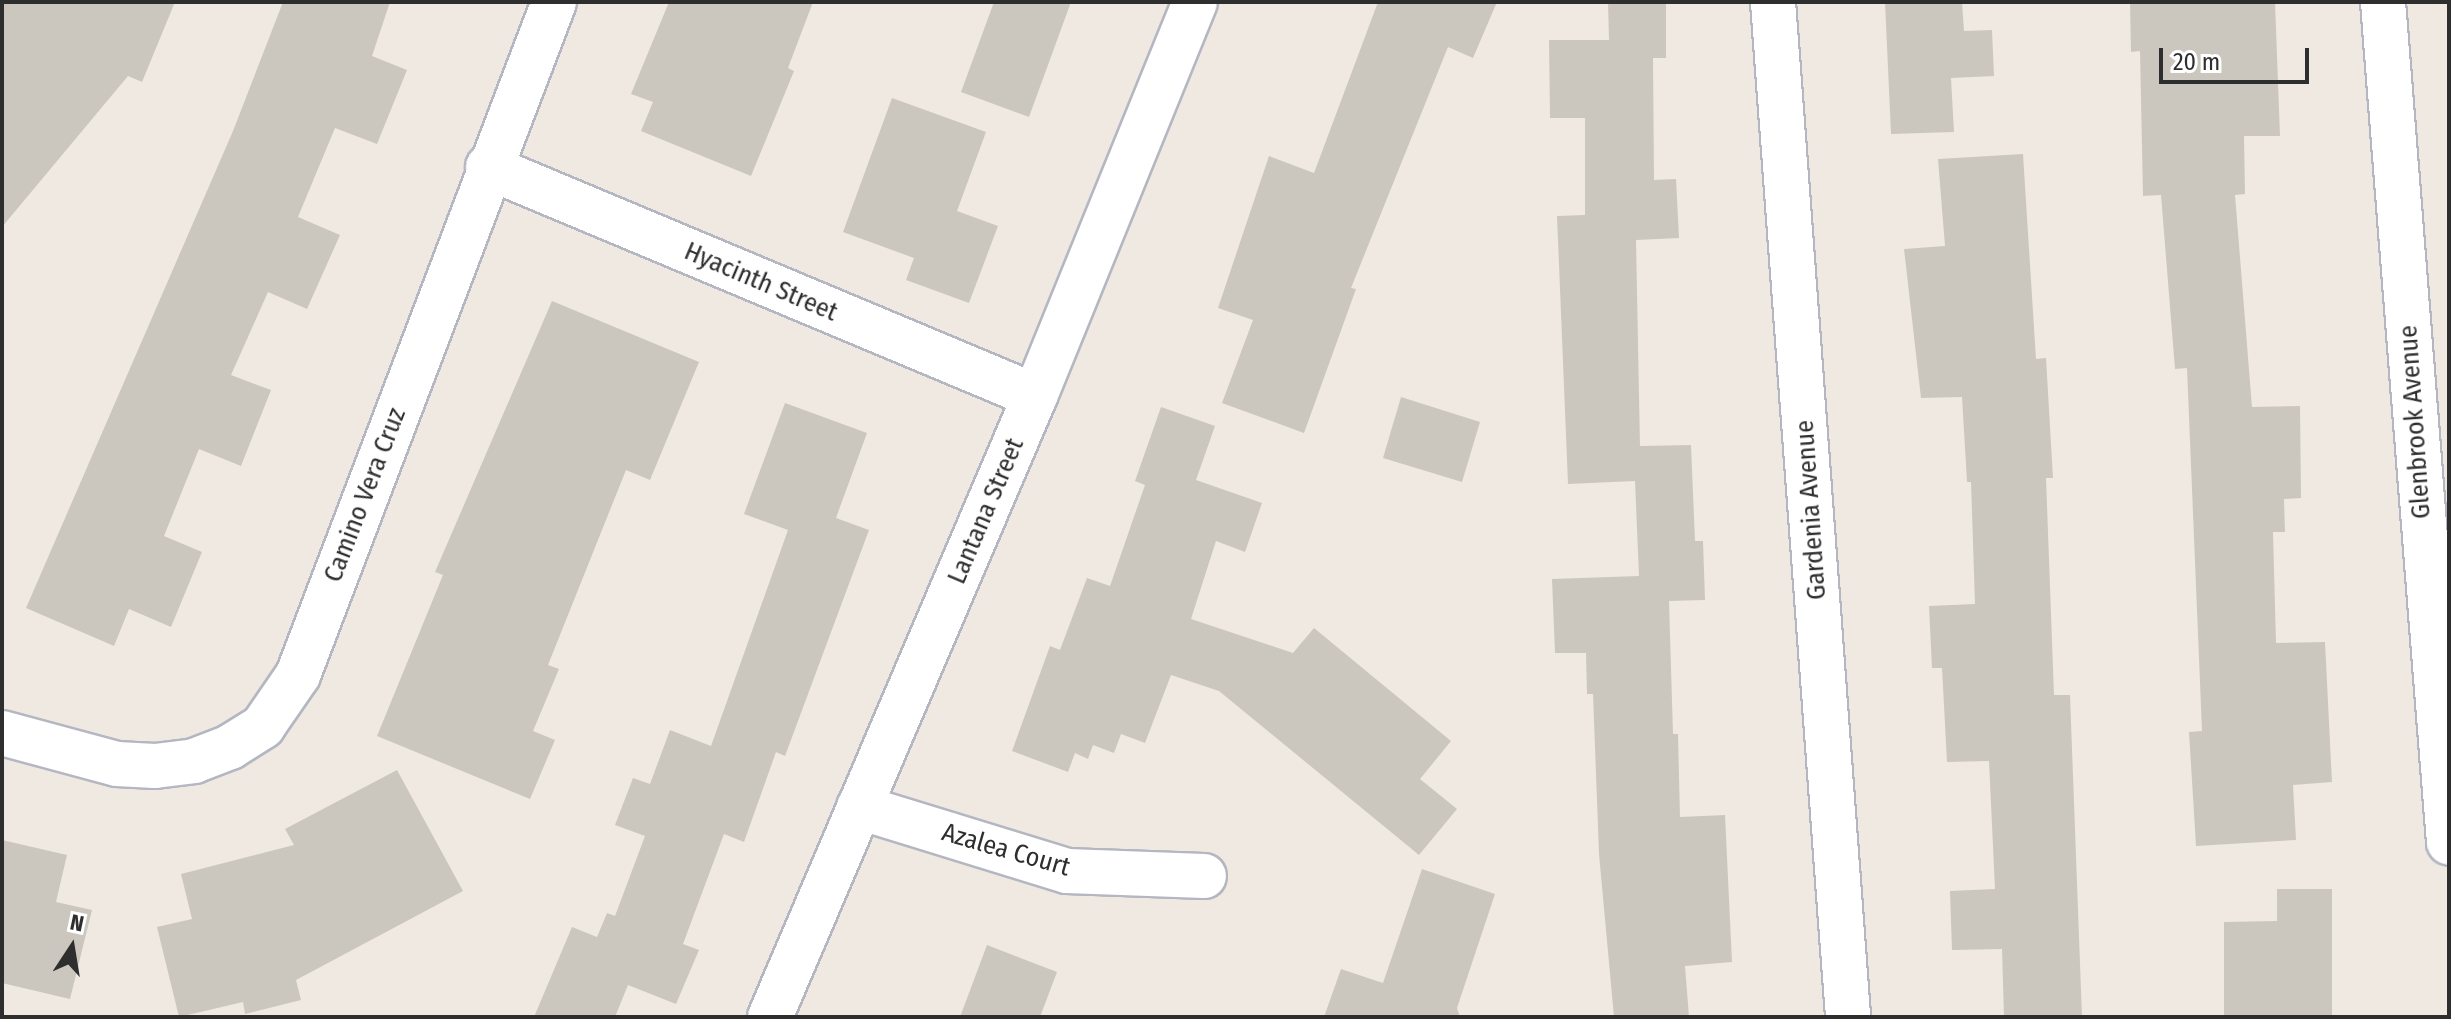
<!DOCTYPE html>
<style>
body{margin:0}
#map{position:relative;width:2451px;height:1019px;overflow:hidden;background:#efe9e1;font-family:"Fira Sans Condensed",sans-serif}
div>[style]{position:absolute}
.building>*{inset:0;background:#cbc7bf}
.roads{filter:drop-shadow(2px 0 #b4b7c1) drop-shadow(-2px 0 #b4b7c1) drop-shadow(0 2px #b4b7c1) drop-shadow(0 -2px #b4b7c1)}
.street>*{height:44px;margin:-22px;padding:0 22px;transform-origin:22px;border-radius:22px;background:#fff}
span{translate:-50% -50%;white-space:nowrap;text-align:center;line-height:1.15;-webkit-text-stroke:7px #fff;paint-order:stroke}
.street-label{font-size:26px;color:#2e2e2e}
.frame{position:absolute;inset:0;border:4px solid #2e2e2e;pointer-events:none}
.north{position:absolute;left:32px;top:907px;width:80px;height:80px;-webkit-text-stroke:6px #fff;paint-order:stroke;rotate:12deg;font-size:22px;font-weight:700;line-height:32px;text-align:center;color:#2e2e2e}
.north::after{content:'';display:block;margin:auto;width:28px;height:36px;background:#2e2e2e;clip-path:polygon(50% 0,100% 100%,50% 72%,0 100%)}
.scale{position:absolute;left:2159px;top:48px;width:150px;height:36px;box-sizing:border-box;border:4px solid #2e2e2e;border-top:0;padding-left:10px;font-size:24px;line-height:28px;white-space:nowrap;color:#2e2e2e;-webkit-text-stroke:6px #fff;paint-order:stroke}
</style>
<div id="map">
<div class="building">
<i style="clip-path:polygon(2px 2px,175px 2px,142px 82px,128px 76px,2px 227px)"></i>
<i style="clip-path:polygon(283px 2px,390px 2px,372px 56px,407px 70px,377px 144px,335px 128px,298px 217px,340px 235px,307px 309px,268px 292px,231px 375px,271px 390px,241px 466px,199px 449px,164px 536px,202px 552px,171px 627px,129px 609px,114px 646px,26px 608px,233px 131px)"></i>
<i style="clip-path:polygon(669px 2px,813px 2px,788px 68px,794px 71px,751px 176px,641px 131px,653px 102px,631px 94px)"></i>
<i style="clip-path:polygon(994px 2px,1071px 2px,1029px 117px,961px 92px)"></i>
<i style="clip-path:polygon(1378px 2px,1497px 2px,1473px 58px,1448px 47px,1351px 288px,1356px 289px,1304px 433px,1222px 403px,1253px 320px,1218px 308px,1269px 156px,1314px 173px)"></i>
<i style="clip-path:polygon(1608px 2px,1666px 2px,1666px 58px,1653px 58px,1654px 180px,1676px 179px,1679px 238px,1636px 240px,1640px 446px,1691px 445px,1695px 541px,1703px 541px,1705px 600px,1669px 601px,1673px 734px,1678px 734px,1680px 817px,1725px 815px,1732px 962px,1685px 966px,1689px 1017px,1614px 1017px,1599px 854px,1593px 694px,1587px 694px,1586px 653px,1555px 653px,1552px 579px,1639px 576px,1635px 481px,1568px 484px,1557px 216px,1585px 215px,1585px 118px,1550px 118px,1549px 40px,1609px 40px)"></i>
<i style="clip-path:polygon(1885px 2px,1962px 2px,1964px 31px,1992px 30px,1994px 76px,1951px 78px,1954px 132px,1891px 134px)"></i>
<i style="clip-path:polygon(2130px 2px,2275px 2px,2280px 136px,2244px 136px,2245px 194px,2235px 195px,2252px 407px,2300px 406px,2301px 498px,2284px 499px,2285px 532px,2273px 532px,2276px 643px,2325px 642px,2332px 782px,2293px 785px,2296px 840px,2196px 846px,2189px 732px,2202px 731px,2187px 368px,2175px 369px,2161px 195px,2143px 196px,2140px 51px,2131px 52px)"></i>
<i style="clip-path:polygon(892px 98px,986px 132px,957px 211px,998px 226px,969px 303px,906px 280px,914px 258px,843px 232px)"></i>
<i style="clip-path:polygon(2023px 154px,2036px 359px,2046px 358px,2053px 478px,2046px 478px,2054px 695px,2070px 695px,2082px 1017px,2004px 1017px,2002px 949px,1952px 950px,1950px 891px,1995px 889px,1989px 761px,1947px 762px,1942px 668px,1932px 668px,1929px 606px,1975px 604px,1971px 482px,1967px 482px,1962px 397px,1921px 398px,1904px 249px,1945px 246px,1938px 159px)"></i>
<i style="clip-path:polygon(552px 301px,699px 362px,650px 480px,626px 470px,548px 665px,559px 669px,533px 731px,555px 740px,530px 799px,377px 736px,443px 575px,435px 572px)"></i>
<i style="clip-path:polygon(1401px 397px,1480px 422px,1462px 482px,1383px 458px)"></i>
<i style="clip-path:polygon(785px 403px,867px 433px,836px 518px,869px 530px,785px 756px,776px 752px,744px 842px,724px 834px,683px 944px,699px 950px,676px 1004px,628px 985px,615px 1017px,534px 1017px,572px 927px,597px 937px,607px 913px,615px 916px,645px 836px,615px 825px,633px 778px,650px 784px,670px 730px,711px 746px,788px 530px,744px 514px)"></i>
<i style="clip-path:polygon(1161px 407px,1215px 426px,1196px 480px,1262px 503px,1245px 552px,1216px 541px,1191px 619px,1293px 653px,1314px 628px,1451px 741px,1420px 779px,1457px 809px,1419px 855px,1219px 691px,1171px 675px,1145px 743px,1121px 734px,1114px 753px,1093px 745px,1088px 759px,1075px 753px,1068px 772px,1012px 751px,1050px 646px,1060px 650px,1087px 578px,1110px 586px,1145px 485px,1135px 481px)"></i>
<i style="clip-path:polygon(397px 770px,463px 891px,296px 980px,301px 1000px,245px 1014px,243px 1002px,179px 1017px,157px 927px,192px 919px,181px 874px,294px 845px,285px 829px)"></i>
<i style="clip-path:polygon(2px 840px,67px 855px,56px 902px,92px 910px,70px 999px,2px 983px)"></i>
<i style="clip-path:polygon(1422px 869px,1495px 894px,1457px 1008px,1460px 1017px,1324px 1017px,1341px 969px,1383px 983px)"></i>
<i style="clip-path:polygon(2277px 889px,2332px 889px,2332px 1017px,2224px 1017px,2224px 922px,2277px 921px)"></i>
<i style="clip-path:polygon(987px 945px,1057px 972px,1040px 1017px,960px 1017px)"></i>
</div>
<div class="roads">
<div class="street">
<i style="left:1773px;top:2px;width:1018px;rotate:85.77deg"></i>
<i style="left:2383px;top:2px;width:843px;rotate:85.51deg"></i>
<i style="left:488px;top:167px;width:593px;rotate:22.72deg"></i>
<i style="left:2px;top:733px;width:119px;rotate:15.1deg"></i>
<i style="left:117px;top:764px;width:38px;rotate:3deg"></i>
<i style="left:155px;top:766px;width:39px;rotate:-7deg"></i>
<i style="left:194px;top:761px;width:39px;rotate:-21deg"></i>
<i style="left:230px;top:747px;width:39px;rotate:-32deg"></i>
<i style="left:263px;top:726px;width:62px;rotate:-55.5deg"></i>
<i style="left:298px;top:675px;width:720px;rotate:-69.17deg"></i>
<i style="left:859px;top:807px;width:218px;rotate:17.1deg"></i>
<i style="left:1067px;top:871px;width:137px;rotate:2.1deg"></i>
<i style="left:770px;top:1017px;width:675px;rotate:-66.89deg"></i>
<i style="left:1035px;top:396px;width:425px;rotate:-67.9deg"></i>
</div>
</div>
<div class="street-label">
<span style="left:761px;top:282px;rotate:23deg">Hyacinth Street</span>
<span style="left:2415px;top:422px;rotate:-94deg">Glenbrook Avenue</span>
<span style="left:365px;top:495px;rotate:-69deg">Camino Vera Cruz</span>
<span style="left:1811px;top:510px;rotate:-94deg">Gardenia Avenue</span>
<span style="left:986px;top:511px;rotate:-67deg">Lantana Street</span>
<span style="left:1006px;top:850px;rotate:16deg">Azalea Court</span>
</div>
<div class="frame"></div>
<div class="north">N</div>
<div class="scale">20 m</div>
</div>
